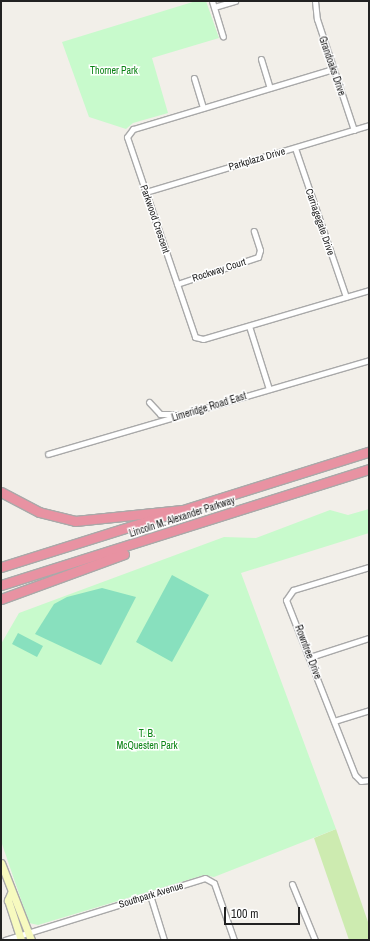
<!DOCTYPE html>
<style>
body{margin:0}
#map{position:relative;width:370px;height:941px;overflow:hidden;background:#f2efe9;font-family:"Archivo Narrow",sans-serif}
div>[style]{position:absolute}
.grass>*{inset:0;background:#cdebb0}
.park>*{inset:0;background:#c8facc}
.pitch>*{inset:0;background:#88e0be}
.roads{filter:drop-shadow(1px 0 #a9a9a9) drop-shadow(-1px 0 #a9a9a9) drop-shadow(0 1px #a9a9a9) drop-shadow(0 -1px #a9a9a9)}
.street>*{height:5px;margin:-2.5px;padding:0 2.5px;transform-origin:2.5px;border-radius:2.5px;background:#fff}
.secondary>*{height:7px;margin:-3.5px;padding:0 3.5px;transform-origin:3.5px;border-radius:3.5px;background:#f7fabf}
.highway>*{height:9px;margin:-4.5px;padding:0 4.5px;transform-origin:4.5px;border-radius:4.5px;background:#e892a2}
span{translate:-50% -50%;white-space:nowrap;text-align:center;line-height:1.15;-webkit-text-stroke:3px #fff;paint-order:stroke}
.street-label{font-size:10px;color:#222}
.park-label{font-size:10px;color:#0c8416}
.frame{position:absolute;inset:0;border:2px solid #222;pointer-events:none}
.scale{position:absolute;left:224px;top:907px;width:76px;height:18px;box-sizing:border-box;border:2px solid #222;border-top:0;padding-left:5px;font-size:12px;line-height:14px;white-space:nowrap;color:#222;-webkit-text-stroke:3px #fff;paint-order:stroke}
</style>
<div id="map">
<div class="grass">
<i style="clip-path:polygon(336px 829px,369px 925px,369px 940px,349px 940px,314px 838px)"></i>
</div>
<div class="park">
<i style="clip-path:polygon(196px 1px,206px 1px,219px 38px,152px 58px,168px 113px,133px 123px,126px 129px,89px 117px,62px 42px)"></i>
<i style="clip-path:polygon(369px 509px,369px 533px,241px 573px,336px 829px,214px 877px,204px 875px,38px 925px,29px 923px,1px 841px,1px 644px,19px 613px,224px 537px,256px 538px,330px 510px,348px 515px)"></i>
</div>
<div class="pitch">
<i style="clip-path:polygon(172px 575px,209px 595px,172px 662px,136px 642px)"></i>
<i style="clip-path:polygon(102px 588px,136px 597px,101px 665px,35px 634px,54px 604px,67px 597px)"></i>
<i style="clip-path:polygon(18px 633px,43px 646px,37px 657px,12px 644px)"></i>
</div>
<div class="roads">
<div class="street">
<i style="left:212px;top:1px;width:37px;rotate:73deg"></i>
<i style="left:315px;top:1px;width:18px;rotate:84deg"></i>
<i style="left:317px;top:19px;width:117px;rotate:71.6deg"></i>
<i style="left:214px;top:7px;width:22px;rotate:-16deg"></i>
<i style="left:261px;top:59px;width:30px;rotate:73deg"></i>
<i style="left:333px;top:69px;width:209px;rotate:163.3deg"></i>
<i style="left:133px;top:129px;width:10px;rotate:127deg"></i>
<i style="left:127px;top:137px;width:211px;rotate:71.2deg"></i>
<i style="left:195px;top:337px;width:8px;rotate:14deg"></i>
<i style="left:203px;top:339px;width:173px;rotate:-16.4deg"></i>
<i style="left:194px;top:78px;width:31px;rotate:73deg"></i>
<i style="left:295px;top:148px;width:157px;rotate:71.1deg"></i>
<i style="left:146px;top:192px;width:233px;rotate:-16.7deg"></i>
<i style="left:177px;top:284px;width:85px;rotate:-18.4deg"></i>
<i style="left:258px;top:257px;width:7px;rotate:-74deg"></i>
<i style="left:260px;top:250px;width:20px;rotate:-108deg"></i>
<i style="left:249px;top:326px;width:66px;rotate:72.4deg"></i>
<i style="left:149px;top:402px;width:16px;rotate:47deg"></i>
<i style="left:160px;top:414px;width:16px"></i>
<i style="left:48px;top:454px;width:334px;rotate:-16.3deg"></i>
<i style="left:369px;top:567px;width:79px;rotate:163.2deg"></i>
<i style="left:293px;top:590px;width:12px;rotate:125deg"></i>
<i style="left:286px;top:600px;width:188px;rotate:68.5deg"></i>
<i style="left:355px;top:775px;width:8px;rotate:45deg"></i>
<i style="left:361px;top:781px;width:8px;rotate:-7deg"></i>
<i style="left:310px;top:657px;width:62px;rotate:-17.9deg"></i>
<i style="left:334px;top:721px;width:37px;rotate:-17deg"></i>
<i style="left:292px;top:884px;width:61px;rotate:67.7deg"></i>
<i style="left:150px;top:895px;width:47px;rotate:72.7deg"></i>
<i style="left:5px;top:940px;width:209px;rotate:-17.2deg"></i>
<i style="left:205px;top:878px;width:10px;rotate:29deg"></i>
<i style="left:214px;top:883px;width:60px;rotate:70.7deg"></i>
</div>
<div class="secondary">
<i style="left:1px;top:863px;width:83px;rotate:68.7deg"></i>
<i style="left:11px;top:893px;width:8px;rotate:113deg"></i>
<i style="left:8px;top:900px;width:42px;rotate:72deg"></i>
</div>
<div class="highway">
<i style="left:1px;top:492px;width:43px;rotate:27.8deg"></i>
<i style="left:39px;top:512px;width:37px;rotate:14deg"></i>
<i style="left:75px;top:521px;width:108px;rotate:-5.9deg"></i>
<i style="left:1px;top:567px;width:386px;rotate:-17.4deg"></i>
<i style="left:1px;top:585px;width:386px;rotate:-17.5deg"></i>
<i style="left:1px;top:599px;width:131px;rotate:-20.1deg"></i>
</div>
</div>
<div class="street-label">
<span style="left:332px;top:66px;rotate:71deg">Grandoaks Drive</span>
<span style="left:257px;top:159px;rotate:-16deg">Parkplaza Drive</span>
<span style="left:155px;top:219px;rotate:71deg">Parkwood Crescent</span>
<span style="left:320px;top:222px;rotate:71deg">Carriagegate Drive</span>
<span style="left:219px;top:270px;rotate:-18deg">Rockway Court</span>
<span style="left:209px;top:407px;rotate:-17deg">Limeridge Road East</span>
<span style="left:182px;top:517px;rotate:-18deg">Lincoln M. Alexander Parkway</span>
<span style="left:308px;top:652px;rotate:69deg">Rowntree Drive</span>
<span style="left:151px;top:895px;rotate:-17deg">Southpark Avenue</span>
</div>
<div class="park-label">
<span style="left:114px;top:71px">Thorner Park</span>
<span style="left:147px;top:739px">T. B.<br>McQuesten Park</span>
</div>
<div class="frame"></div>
<div class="scale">100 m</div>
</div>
